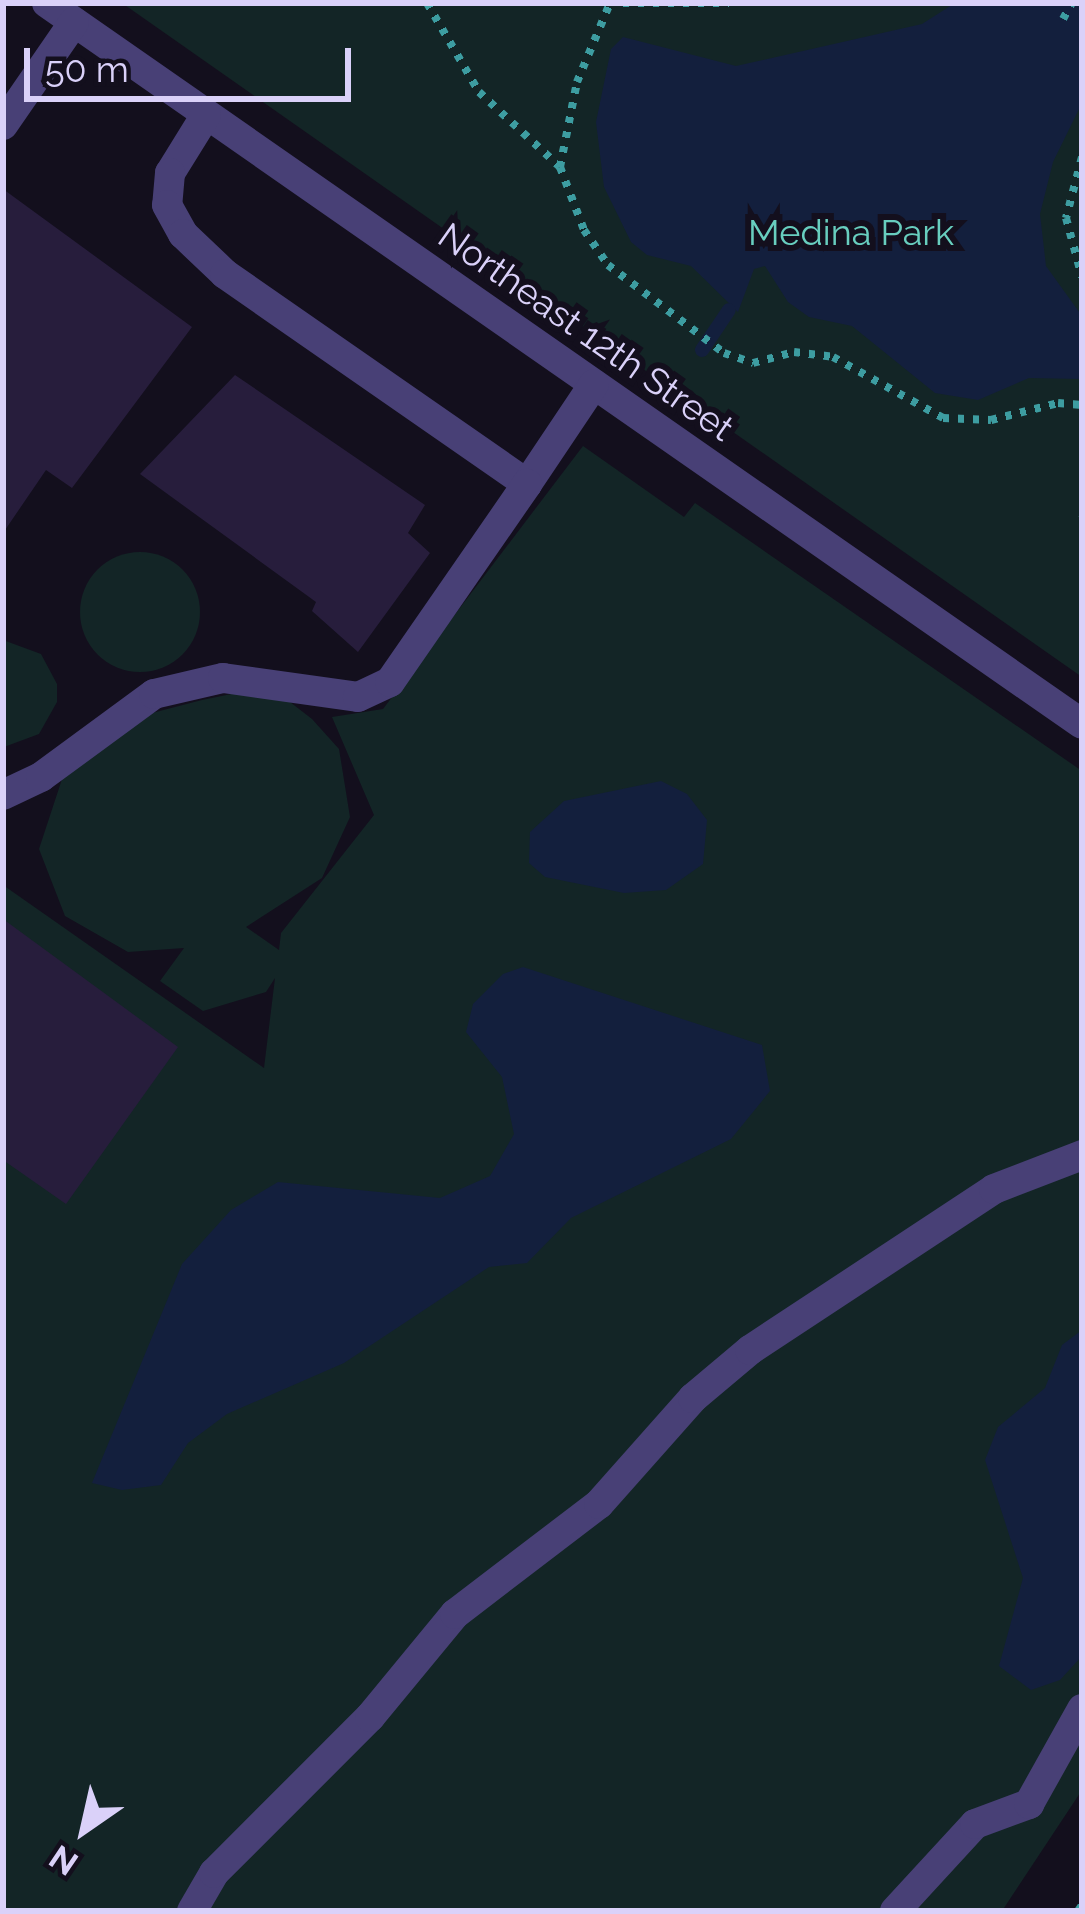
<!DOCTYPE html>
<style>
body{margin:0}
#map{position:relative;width:1085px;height:1914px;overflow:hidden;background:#130f1d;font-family:Raleway,sans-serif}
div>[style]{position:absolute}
.green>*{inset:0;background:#132526}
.round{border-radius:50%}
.water>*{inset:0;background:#131f3d}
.stream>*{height:14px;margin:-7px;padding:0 7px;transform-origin:7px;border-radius:7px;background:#131f3d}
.building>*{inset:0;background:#271d3c}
.path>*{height:8px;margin-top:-4px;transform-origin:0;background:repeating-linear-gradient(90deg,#3d9da1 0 6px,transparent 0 15px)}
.minor>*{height:30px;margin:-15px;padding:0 15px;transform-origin:15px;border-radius:15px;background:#484076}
span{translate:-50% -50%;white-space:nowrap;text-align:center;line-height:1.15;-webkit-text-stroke:12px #130f1d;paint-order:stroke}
.park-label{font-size:36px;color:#68cebf}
.street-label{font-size:36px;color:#dad1f9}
.frame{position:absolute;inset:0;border:6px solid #dad1f9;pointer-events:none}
.north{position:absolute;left:24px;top:1770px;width:120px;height:120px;-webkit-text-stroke:9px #130f1d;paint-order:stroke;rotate:214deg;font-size:33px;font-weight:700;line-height:48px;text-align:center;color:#dad1f9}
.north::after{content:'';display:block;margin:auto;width:42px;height:54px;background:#dad1f9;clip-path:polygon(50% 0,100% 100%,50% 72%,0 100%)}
.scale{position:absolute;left:24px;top:48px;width:327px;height:54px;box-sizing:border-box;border:6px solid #dad1f9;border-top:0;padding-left:15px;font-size:36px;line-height:42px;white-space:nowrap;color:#dad1f9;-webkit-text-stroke:9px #130f1d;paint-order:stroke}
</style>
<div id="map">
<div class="green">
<i style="clip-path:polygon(122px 3px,1082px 3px,1082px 677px)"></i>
<i style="clip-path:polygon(583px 446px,684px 517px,695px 503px,1082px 771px,1082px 1790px,1002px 1911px,3px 1911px,3px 885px,264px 1068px,275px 978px,266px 992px,203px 1011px,160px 981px,184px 948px,128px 952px,65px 916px,39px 849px,64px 773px,152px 713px,202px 700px,246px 691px,290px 702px,312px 719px,339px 749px,350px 817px,322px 878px,246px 927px,279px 950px,281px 933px,374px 815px,332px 717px,383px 709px)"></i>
<i class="round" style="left:80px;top:552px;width:120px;height:120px"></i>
<i style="clip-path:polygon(3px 640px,41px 654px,57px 684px,57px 702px,39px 734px,4px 747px)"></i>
</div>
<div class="water">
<i style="clip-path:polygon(955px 3px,1082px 3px,1082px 103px,1053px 162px,1040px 214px,1046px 266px,1082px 316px,1082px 379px,1029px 378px,978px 400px,935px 393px,852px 326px,809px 317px,788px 302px,765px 266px,754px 269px,738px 312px,691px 266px,647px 255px,631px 242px,604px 187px,596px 122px,611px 49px,623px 37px,736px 66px,922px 24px)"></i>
<i style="clip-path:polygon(661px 781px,687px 794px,707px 820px,703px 864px,666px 890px,624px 893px,545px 877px,529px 863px,530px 832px,564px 801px)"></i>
<i style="clip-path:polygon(523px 967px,762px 1045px,770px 1091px,731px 1139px,571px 1218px,527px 1263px,489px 1267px,344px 1363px,227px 1414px,188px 1443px,161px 1485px,122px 1490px,92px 1483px,182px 1264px,231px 1210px,278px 1182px,440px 1198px,490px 1176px,514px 1134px,502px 1077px,466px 1032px,473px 1004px,503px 974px)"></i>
<i style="clip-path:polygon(1082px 1330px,1082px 1656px,1060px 1680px,1031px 1690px,999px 1666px,1023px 1578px,985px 1460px,998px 1427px,1045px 1388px,1062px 1345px)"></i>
</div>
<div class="stream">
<i style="left:702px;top:350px;width:48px;rotate:-56deg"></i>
</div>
<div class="building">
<i style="clip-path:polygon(3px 189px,192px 327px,72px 488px,46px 470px,3px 533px)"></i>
<i style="clip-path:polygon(235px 375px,425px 505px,408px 533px,430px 553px,358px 652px,312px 611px,316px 602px,140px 474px)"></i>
<i style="clip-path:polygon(3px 919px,178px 1047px,66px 1204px,3px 1160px)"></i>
</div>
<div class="path">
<i style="left:427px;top:3px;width:103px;rotate:59.7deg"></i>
<i style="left:479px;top:92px;width:110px;rotate:42.8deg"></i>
<i style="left:560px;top:167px;width:67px;rotate:69.1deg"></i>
<i style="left:584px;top:230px;width:42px;rotate:55.6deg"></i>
<i style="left:608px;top:265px;width:146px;rotate:37.2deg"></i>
<i style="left:724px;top:353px;width:31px;rotate:19deg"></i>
<i style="left:753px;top:363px;width:42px;rotate:-15deg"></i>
<i style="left:794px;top:352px;width:39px;rotate:7deg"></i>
<i style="left:833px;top:357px;width:126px;rotate:29deg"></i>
<i style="left:943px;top:418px;width:48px;rotate:2.4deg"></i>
<i style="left:991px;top:420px;width:69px;rotate:-14.2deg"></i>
<i style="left:1058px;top:403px;width:24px;rotate:5deg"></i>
<i style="left:623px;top:3px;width:106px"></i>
<i style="left:1063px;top:19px;width:18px;rotate:-61deg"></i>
<i style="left:1082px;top:157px;width:63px;rotate:104.7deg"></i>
<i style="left:1066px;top:218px;width:61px;rotate:74.8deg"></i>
<i style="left:560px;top:167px;width:87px;rotate:-78.7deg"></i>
<i style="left:577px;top:82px;width:86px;rotate:-67.3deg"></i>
<i style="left:1081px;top:520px;width:1px;rotate:-45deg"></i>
<i style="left:1078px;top:1911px;width:7px;rotate:-56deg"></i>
</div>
<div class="minor">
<i style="left:47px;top:3px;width:1261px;rotate:34.86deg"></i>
<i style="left:206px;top:115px;width:68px;rotate:121.8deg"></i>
<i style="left:170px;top:173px;width:32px;rotate:95deg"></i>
<i style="left:167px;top:205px;width:33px;rotate:61deg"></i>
<i style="left:183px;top:234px;width:58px;rotate:43.6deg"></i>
<i style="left:225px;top:274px;width:368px;rotate:34.8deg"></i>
<i style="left:527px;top:484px;width:120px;rotate:-56.2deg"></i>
<i style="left:3px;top:125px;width:125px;rotate:-55.4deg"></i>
<i style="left:3px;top:795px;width:42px;rotate:-25.3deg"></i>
<i style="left:41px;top:777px;width:140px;rotate:-36.3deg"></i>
<i style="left:154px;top:694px;width:71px;rotate:-13.1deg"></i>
<i style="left:223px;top:678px;width:136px;rotate:8deg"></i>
<i style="left:358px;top:697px;width:35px;rotate:-25deg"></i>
<i style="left:390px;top:682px;width:241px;rotate:-55.3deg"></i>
<i style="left:192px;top:1911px;width:44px;rotate:-59.9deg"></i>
<i style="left:214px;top:1873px;width:221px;rotate:-45deg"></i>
<i style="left:370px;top:1717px;width:134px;rotate:-50.5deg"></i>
<i style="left:455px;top:1614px;width:181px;rotate:-37.4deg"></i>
<i style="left:599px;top:1504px;width:142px;rotate:-48.4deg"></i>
<i style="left:693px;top:1398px;width:75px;rotate:-40.1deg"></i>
<i style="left:750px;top:1350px;width:292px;rotate:-33.4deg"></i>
<i style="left:994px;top:1189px;width:94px;rotate:-21.1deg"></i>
<i style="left:895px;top:1911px;width:118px;rotate:-47.4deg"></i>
<i style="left:975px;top:1824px;width:58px;rotate:-20.3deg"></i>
<i style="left:1029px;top:1804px;width:109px;rotate:-60.8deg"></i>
</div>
<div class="park-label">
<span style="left:851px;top:233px">Medina Park</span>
</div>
<div class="street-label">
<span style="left:586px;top:332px;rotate:35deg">Northeast 12th Street</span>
</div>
<div class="frame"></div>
<div class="north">N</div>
<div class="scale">50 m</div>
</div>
